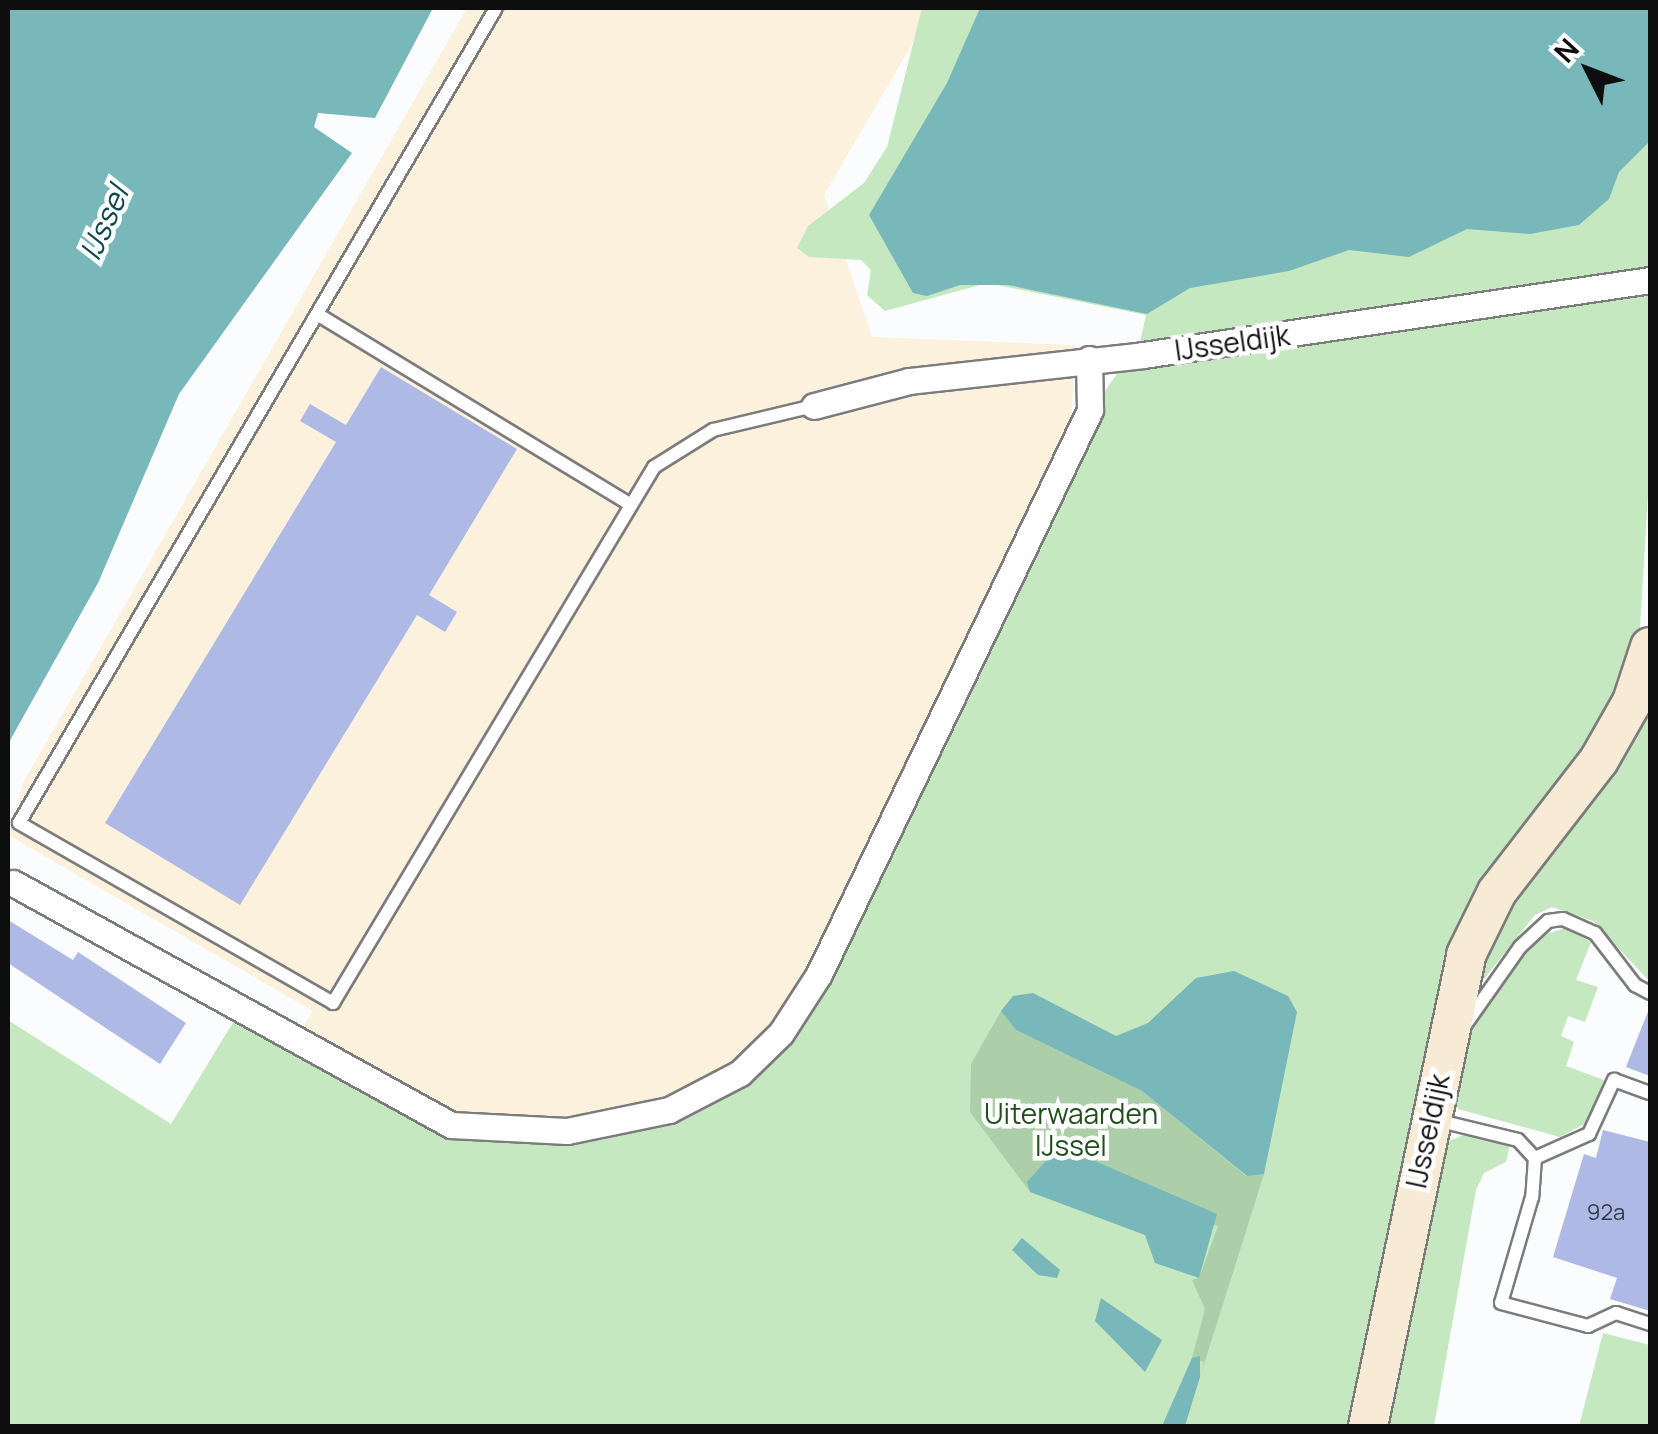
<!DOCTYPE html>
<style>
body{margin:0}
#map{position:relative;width:1658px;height:1434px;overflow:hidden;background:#fbfcfd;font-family:Manrope,sans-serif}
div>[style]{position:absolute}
.industrial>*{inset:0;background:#fbf1dc}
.green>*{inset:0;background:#c5e8c1}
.forest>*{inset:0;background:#accfa9}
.water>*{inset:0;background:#78b7ba}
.building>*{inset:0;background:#afb9e6}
.roads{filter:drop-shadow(2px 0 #7c7c7d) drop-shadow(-2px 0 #7c7c7d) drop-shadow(0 2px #7c7c7d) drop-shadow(0 -2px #7c7c7d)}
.lane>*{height:12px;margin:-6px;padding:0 6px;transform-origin:6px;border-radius:6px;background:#fff}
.street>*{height:25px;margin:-12.5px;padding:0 12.5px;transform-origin:12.5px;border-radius:12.5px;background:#fff}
.secondary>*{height:38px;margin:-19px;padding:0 19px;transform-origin:19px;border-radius:19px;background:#f7ebd6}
span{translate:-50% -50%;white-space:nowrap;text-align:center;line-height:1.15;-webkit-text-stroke:9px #fff;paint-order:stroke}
.number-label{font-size:22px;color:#363945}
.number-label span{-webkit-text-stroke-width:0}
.street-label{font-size:28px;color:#0e0e0f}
.park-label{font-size:28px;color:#204f1d}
.water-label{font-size:30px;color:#0c4749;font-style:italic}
.frame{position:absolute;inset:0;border:10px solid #0e0e0f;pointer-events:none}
.north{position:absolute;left:1538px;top:20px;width:100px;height:100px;-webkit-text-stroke:8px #fff;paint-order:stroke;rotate:312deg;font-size:28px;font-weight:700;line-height:40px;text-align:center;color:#0e0e0f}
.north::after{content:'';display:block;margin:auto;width:35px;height:45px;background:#0e0e0f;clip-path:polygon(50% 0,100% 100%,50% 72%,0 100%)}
</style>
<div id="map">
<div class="industrial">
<i style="clip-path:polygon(467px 8px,933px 8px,824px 195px,872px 337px,1075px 345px,1071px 431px,795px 1001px,756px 1050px,678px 1102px,564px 1123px,452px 1116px,302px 1028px,313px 1011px,8px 835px,23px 783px)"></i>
</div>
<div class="green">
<i style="clip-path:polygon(922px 8px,1650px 8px,1650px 461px,1639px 644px,1613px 712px,1491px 882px,1355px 1426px,8px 1426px,8px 1020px,171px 1124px,237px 1016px,441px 1134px,648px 1123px,776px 1048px,1094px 406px,1122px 367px,1135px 365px,1146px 315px,987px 283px,885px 311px,867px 295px,871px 270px,861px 260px,809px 257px,797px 248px,808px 226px,864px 183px,887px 147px)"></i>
<i style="clip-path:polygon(1650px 692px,1650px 982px,1593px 921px,1552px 907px,1535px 915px,1468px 999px,1487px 938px)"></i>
<i style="clip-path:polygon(1565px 928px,1591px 942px,1576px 980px,1598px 987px,1585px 1022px,1568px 1016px,1561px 1036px,1574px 1042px,1566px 1066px,1604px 1080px,1588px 1122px,1560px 1137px,1458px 1109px,1449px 1099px,1455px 1052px,1520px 957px,1543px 935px)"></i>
<i style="clip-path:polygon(1466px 1134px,1510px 1144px,1506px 1162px,1484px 1173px,1476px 1190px,1434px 1426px,1382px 1426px,1442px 1144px)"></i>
<i style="clip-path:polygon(1603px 1333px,1650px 1345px,1650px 1426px,1579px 1426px)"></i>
</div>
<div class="forest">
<i style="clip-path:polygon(1001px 1011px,1016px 1030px,1142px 1091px,1246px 1176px,1264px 1174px,1200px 1377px,1204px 1362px,1192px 1358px,1205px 1309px,1192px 1280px,1199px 1278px,1218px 1226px,1027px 1182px,1030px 1192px,970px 1112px,971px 1064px)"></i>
</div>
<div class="water">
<i style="clip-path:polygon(8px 8px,433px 8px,375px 118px,318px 113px,314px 127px,352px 153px,179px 394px,98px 583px,8px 744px)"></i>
<i style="clip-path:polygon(980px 8px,1650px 8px,1650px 141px,1619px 172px,1609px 199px,1579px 225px,1530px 234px,1467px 229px,1409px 257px,1349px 250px,1289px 271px,1190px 288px,1147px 314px,1008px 285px,960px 285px,927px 296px,913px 293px,869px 215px,947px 83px)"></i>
<i style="clip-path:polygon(1234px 971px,1288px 996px,1297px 1012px,1264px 1174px,1247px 1176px,1142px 1091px,1016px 1030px,1001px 1011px,1013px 996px,1033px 993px,1116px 1036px,1148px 1023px,1196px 978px)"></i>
<i style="clip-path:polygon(1055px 1151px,1072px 1151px,1217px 1214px,1199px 1278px,1155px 1263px,1145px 1235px,1030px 1192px,1027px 1182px)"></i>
<i style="clip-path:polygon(1022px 1238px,1060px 1270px,1057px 1278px,1038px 1275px,1012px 1250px)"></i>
<i style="clip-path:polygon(1101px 1298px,1162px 1340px,1145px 1372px,1095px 1321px)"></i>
<i style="clip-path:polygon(1200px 1356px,1200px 1377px,1185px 1426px,1162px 1426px,1192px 1358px)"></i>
</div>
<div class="building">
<i style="clip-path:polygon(381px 367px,517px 449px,429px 595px,457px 612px,445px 632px,417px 615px,240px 905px,105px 823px,336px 442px,300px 421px,310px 404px,346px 425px)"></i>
<i style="clip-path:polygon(8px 920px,73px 960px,78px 952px,186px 1023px,160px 1064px,8px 963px)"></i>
<i style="clip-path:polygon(1649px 1009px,1650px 1009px,1650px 1076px,1626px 1067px)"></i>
<i style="clip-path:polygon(1603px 1130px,1650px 1142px,1650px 1311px,1610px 1299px,1617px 1278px,1553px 1257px,1584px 1154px,1596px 1158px)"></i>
</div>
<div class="roads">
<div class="lane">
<i style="left:496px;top:8px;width:944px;rotate:120.34deg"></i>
<i style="left:19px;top:823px;width:362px;rotate:29.8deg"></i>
<i style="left:333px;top:1003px;width:625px;rotate:-59.08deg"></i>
<i style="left:654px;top:467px;width:70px;rotate:-32.1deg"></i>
<i style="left:713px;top:430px;width:104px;rotate:-13.4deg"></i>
<i style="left:317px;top:314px;width:366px;rotate:31.3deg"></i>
<i style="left:1465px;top:1025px;width:95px;rotate:-54.8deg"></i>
<i style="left:1520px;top:947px;width:38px;rotate:-43deg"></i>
<i style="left:1548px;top:921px;width:15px;rotate:-8deg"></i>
<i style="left:1563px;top:919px;width:35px;rotate:24deg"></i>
<i style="left:1595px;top:933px;width:66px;rotate:52.4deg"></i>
<i style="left:1635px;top:985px;width:17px;rotate:28deg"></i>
<i style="left:1436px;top:1120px;width:84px;rotate:13.7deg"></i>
<i style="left:1518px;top:1140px;width:25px;rotate:47deg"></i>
<i style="left:1535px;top:1158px;width:39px;rotate:94deg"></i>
<i style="left:1532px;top:1197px;width:110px;rotate:106.3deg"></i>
<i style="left:1501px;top:1303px;width:90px;rotate:14.8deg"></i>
<i style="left:1588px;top:1326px;width:31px;rotate:-25deg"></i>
<i style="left:1616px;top:1313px;width:36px;rotate:18deg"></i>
<i style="left:1535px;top:1158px;width:59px;rotate:-24deg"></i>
<i style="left:1589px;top:1134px;width:60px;rotate:-65.2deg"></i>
<i style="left:1614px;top:1080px;width:38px;rotate:20deg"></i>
</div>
<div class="street">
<i style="left:814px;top:406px;width:98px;rotate:-14.7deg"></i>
<i style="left:909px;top:381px;width:235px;rotate:-6.3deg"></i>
<i style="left:1143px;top:355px;width:513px;rotate:-8.41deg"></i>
<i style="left:13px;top:883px;width:500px;rotate:28.92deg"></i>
<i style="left:451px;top:1125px;width:116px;rotate:3deg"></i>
<i style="left:567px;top:1131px;width:104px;rotate:-11.6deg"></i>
<i style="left:669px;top:1110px;width:80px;rotate:-27.5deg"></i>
<i style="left:740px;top:1073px;width:57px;rotate:-44.3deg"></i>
<i style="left:781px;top:1033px;width:70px;rotate:-57.2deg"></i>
<i style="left:819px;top:974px;width:626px;rotate:-64.34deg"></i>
<i style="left:1090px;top:410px;width:51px;rotate:-91.1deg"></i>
</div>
<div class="secondary">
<i style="left:1368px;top:1426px;width:481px;rotate:-78.2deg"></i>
<i style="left:1466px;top:955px;width:70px;rotate:-63.8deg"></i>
<i style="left:1497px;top:892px;width:167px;rotate:-52.3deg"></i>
<i style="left:1599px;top:760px;width:67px;rotate:-60.4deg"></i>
<i style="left:1632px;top:702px;width:58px;rotate:-71.9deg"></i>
</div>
</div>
<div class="number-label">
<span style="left:1606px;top:1213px">92a</span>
</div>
<div class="street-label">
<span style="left:1232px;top:342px;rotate:-8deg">IJsseldijk</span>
<span style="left:1427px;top:1131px;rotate:-78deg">IJsseldijk</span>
</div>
<div class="park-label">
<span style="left:1071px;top:1129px">Uiterwaarden<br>IJssel</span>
</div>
<div class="water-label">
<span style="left:104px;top:223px;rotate:-66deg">IJssel</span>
</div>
<div class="frame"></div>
<div class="north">N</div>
</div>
